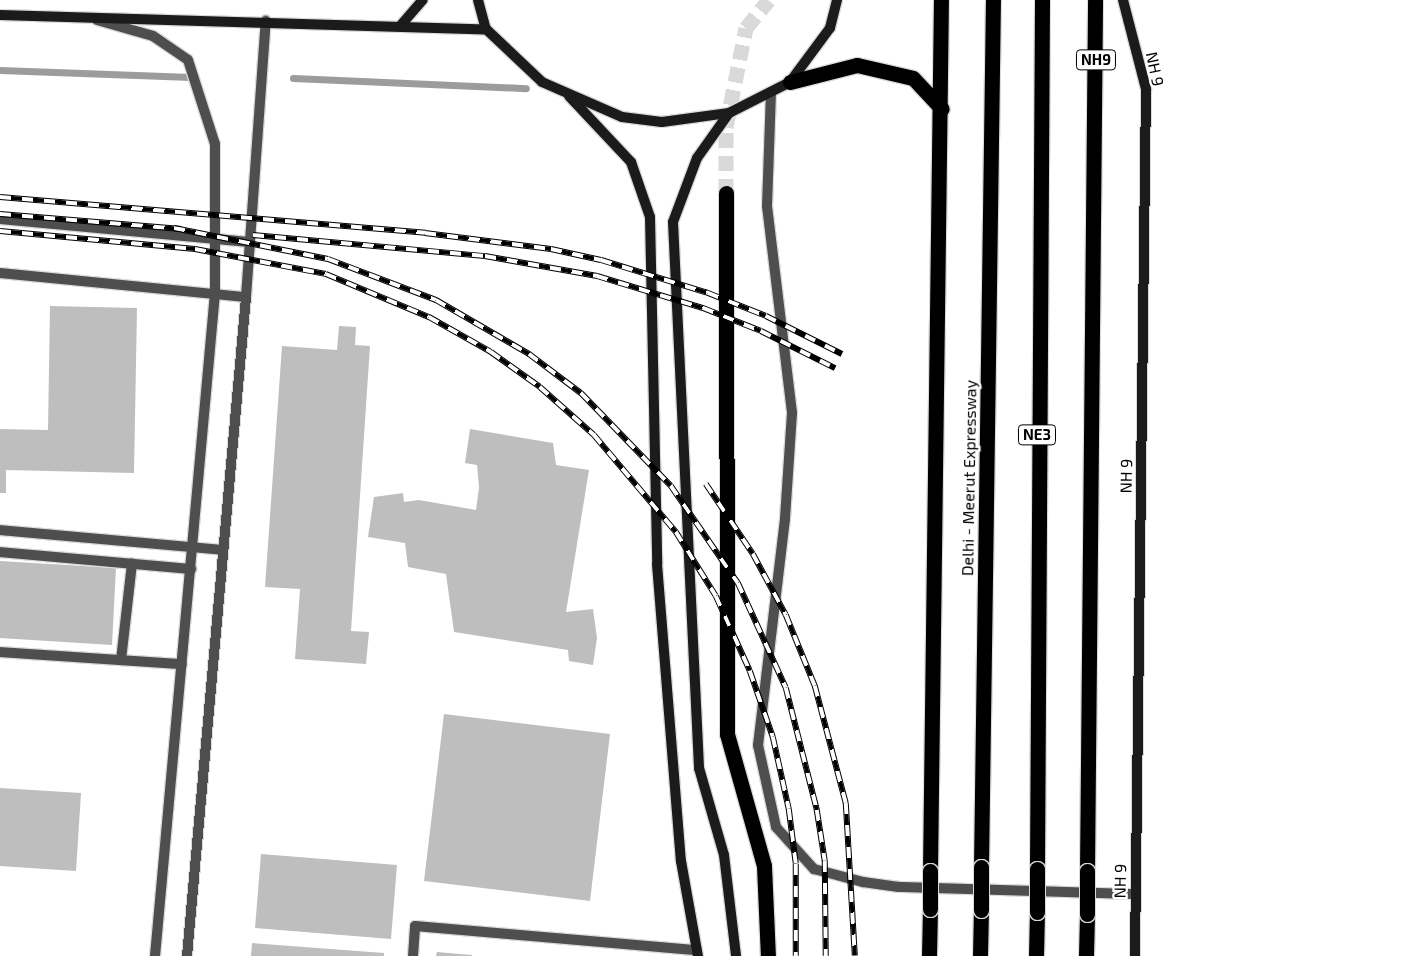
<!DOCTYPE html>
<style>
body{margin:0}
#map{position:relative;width:1423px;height:956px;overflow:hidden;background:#fff;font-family:"Exo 2",sans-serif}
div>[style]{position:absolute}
.stream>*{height:7px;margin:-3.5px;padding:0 3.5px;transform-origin:3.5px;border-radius:3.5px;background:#9c9c9c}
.building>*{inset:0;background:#bebebe}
.highway-tunnel>*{height:15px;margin-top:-7.5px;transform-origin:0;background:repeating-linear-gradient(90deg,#d9d9d9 0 15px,transparent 0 23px)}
.roads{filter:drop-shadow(1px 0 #dbdbdb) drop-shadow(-1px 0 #dbdbdb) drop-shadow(0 1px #dbdbdb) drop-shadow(0 -1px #dbdbdb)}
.lane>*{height:10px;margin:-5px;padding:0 5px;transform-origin:5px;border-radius:5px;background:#4e4e4e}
.street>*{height:10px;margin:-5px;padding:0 5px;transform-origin:5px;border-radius:5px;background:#4e4e4e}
.secondary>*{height:10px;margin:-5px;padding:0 5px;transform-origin:5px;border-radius:5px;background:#1b1b1b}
.highway>*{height:15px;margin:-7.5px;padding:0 7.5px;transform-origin:7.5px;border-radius:7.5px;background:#000}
.rail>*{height:5.5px;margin-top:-2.75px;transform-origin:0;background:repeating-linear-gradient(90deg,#fff 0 11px,#000 0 22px);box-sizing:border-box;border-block:1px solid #000}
.bridges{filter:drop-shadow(1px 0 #dbdbdb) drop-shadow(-1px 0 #dbdbdb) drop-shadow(0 1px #dbdbdb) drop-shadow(0 -1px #dbdbdb)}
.highway-bridge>*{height:15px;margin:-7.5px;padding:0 7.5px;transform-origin:7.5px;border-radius:7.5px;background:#000}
span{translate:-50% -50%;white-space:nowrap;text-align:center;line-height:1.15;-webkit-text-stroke:4.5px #fff;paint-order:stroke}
.shield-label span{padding:1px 4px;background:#fff;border:1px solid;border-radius:4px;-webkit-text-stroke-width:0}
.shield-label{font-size:15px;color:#000;font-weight:700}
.street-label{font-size:16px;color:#000}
</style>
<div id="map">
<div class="stream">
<i style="left:0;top:70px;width:191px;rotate:2.1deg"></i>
<i style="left:293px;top:78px;width:233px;rotate:2.5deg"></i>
</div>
<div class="building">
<i style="clip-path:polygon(50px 306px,137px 308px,134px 473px,6px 470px,6px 493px,0 493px,0 429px,48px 430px)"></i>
<i style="clip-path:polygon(339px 326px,356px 327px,355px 345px,370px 346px,351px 631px,369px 632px,366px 664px,295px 659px,300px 589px,265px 587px,282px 346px,337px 350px)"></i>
<i style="clip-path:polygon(470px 429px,553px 443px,556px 465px,589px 470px,566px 612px,593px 609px,597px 638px,593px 665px,569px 661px,568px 650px,454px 632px,446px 574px,408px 567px,405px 543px,368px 537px,374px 497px,403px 493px,404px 502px,419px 500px,476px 510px,479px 487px,477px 465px,465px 463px)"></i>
<i style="clip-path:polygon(0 561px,116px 568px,112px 645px,0 638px)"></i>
<i style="clip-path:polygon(444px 714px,610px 734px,590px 901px,424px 881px)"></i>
<i style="clip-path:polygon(0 788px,81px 793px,76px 871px,0 866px)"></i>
<i style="clip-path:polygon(261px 854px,397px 865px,391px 939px,255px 928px)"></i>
<i style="clip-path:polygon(252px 943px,384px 953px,384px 956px,251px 956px)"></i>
<i style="clip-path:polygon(437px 952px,472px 955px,472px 956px,436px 956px)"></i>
</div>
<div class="highway-tunnel">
<i style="left:726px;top:193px;width:66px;rotate:-90deg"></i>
<i style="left:726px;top:127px;width:101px;rotate:-78.6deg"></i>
<i style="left:746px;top:28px;width:36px;rotate:-51deg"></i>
</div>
<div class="roads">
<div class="lane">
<i style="left:0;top:552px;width:192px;rotate:5.1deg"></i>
<i style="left:0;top:652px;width:182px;rotate:3.8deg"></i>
<i style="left:121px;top:660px;width:97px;rotate:-83.5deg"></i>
<i style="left:413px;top:956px;width:30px;rotate:-86deg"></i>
<i style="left:415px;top:926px;width:283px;rotate:4.9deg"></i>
</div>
<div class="street">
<i style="left:97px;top:20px;width:58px;rotate:15.9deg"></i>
<i style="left:153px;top:36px;width:42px;rotate:34.4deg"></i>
<i style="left:188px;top:60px;width:88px;rotate:72.2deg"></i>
<i style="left:215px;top:144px;width:149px;rotate:90deg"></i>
<i style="left:215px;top:293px;width:666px;rotate:95.17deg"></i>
<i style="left:771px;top:92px;width:114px;rotate:92deg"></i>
<i style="left:767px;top:206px;width:209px;rotate:83.1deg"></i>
<i style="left:792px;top:413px;width:106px;rotate:93.8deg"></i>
<i style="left:785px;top:519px;width:228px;rotate:96.8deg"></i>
<i style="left:758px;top:745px;width:84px;rotate:77.6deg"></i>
<i style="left:776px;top:827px;width:57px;rotate:47.9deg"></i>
<i style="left:814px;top:869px;width:51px;rotate:14.9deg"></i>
<i style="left:863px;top:882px;width:36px;rotate:8deg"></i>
<i style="left:899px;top:887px;width:236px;rotate:1.7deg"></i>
<i style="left:0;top:219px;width:250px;rotate:5.3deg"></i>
<i style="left:0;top:273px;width:247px;rotate:5.6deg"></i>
<i style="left:0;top:530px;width:224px;rotate:5.1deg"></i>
<i style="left:187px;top:956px;width:662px;rotate:-84.88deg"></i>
<i style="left:246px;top:297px;width:277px;rotate:-85.9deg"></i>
</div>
<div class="secondary">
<i style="left:478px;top:0;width:30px;rotate:75deg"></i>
<i style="left:486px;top:29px;width:77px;rotate:43.4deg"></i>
<i style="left:542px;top:82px;width:87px;rotate:23.6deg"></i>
<i style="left:622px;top:117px;width:40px;rotate:7.1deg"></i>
<i style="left:662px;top:122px;width:68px;rotate:-7.7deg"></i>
<i style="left:729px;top:113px;width:68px;rotate:-26.9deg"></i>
<i style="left:790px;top:82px;width:67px;rotate:-53.5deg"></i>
<i style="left:830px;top:28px;width:29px;rotate:-76deg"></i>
<i style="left:1123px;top:0;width:92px;rotate:75.5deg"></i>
<i style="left:1146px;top:89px;width:867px;rotate:90.73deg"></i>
<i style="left:0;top:15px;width:486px;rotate:1.7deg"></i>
<i style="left:401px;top:25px;width:33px;rotate:-49deg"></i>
<i style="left:569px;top:96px;width:91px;rotate:46.8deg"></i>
<i style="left:631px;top:162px;width:58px;rotate:70.9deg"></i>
<i style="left:650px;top:217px;width:347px;rotate:88.8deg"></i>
<i style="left:657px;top:564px;width:298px;rotate:85.4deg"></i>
<i style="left:681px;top:861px;width:97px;rotate:79.9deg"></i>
<i style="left:729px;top:113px;width:55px;rotate:125.4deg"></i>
<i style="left:697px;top:158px;width:68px;rotate:110.6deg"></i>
<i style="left:673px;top:222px;width:547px;rotate:87.27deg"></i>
<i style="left:699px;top:768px;width:91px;rotate:74deg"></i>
<i style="left:724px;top:855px;width:102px;rotate:83.2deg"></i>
</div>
<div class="highway">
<i style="left:790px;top:82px;width:69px;rotate:-14.2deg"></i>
<i style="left:857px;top:65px;width:57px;rotate:13.1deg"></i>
<i style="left:913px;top:78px;width:42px;rotate:46.9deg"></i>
<i style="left:726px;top:193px;width:541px;rotate:89.89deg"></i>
<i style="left:727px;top:734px;width:137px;rotate:74.3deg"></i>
<i style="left:764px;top:866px;width:90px;rotate:87.5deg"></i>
<i style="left:981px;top:867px;width:867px;rotate:-89.21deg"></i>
<i style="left:1037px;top:869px;width:869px;rotate:-89.67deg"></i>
<i style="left:930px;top:871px;width:871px;rotate:-89.28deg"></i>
<i style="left:1087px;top:871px;width:871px;rotate:-89.47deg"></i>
<i style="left:929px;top:956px;width:47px;rotate:-88.8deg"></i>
<i style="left:980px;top:956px;width:46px;rotate:-88.8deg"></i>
<i style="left:1036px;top:956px;width:44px;rotate:-88.7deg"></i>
<i style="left:1086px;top:956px;width:42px;rotate:-88.6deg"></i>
</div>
</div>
<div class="rail">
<i style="left:0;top:197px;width:427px;rotate:4.8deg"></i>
<i style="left:425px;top:233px;width:127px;rotate:7.2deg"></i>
<i style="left:551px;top:249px;width:51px;rotate:12.4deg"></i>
<i style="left:601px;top:260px;width:112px;rotate:17.1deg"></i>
<i style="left:708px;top:293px;width:62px;rotate:21.6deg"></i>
<i style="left:766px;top:316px;width:85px;rotate:26.6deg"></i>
<i style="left:0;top:214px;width:182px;rotate:4.7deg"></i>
<i style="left:174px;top:228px;width:157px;rotate:11.4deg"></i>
<i style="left:328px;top:259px;width:116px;rotate:20.8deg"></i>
<i style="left:436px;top:300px;width:108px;rotate:30.1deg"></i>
<i style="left:529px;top:354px;width:65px;rotate:36.9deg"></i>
<i style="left:581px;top:393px;width:129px;rotate:45.9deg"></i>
<i style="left:671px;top:486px;width:118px;rotate:55.4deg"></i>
<i style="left:738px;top:583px;width:115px;rotate:65.4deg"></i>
<i style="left:786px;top:688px;width:126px;rotate:75.7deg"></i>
<i style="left:817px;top:810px;width:52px;rotate:81.1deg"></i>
<i style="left:825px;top:861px;width:95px;rotate:89.4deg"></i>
<i style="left:0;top:231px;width:196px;rotate:5.3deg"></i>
<i style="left:195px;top:249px;width:133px;rotate:10.8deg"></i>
<i style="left:326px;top:274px;width:112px;rotate:22.7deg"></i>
<i style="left:429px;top:317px;width:71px;rotate:29.4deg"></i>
<i style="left:491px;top:352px;width:60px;rotate:35.5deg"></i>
<i style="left:540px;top:387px;width:72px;rotate:41.6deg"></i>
<i style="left:594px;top:435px;width:127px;rotate:49.8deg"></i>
<i style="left:676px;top:532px;width:75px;rotate:58deg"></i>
<i style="left:716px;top:596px;width:82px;rotate:65.6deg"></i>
<i style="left:750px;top:671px;width:70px;rotate:70.8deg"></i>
<i style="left:773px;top:737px;width:74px;rotate:77.5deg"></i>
<i style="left:789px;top:809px;width:55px;rotate:82.7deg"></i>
<i style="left:796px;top:864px;width:92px;rotate:90deg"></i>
<i style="left:253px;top:235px;width:233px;rotate:5.2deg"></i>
<i style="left:485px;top:256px;width:114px;rotate:10.1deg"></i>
<i style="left:597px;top:276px;width:111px;rotate:16.8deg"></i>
<i style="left:703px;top:308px;width:62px;rotate:21.6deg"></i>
<i style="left:761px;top:331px;width:83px;rotate:26.6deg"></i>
<i style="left:706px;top:484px;width:84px;rotate:56.1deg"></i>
<i style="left:753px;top:554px;width:69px;rotate:61.6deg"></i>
<i style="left:786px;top:615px;width:77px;rotate:67.8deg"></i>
<i style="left:815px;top:686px;width:121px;rotate:75.2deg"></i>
<i style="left:846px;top:803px;width:153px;rotate:86.6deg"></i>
</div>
<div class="bridges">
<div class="highway-bridge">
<i style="left:1037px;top:869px;width:43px;rotate:90deg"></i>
<i style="left:930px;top:909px;width:38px;rotate:-90deg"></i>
<i style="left:981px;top:910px;width:43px;rotate:-90deg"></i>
<i style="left:1087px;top:914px;width:43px;rotate:-90deg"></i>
</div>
</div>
<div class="shield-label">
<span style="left:1096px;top:60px">NH9</span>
<span style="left:1037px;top:435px">NE3</span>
</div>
<div class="street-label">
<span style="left:1155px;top:69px;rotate:78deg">NH 9</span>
<span style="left:1126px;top:476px;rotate:-89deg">NH 9</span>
<span style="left:969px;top:478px;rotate:-89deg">Delhi - Meerut Expressway</span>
<span style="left:1120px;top:881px;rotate:-89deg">NH 9</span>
</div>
</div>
